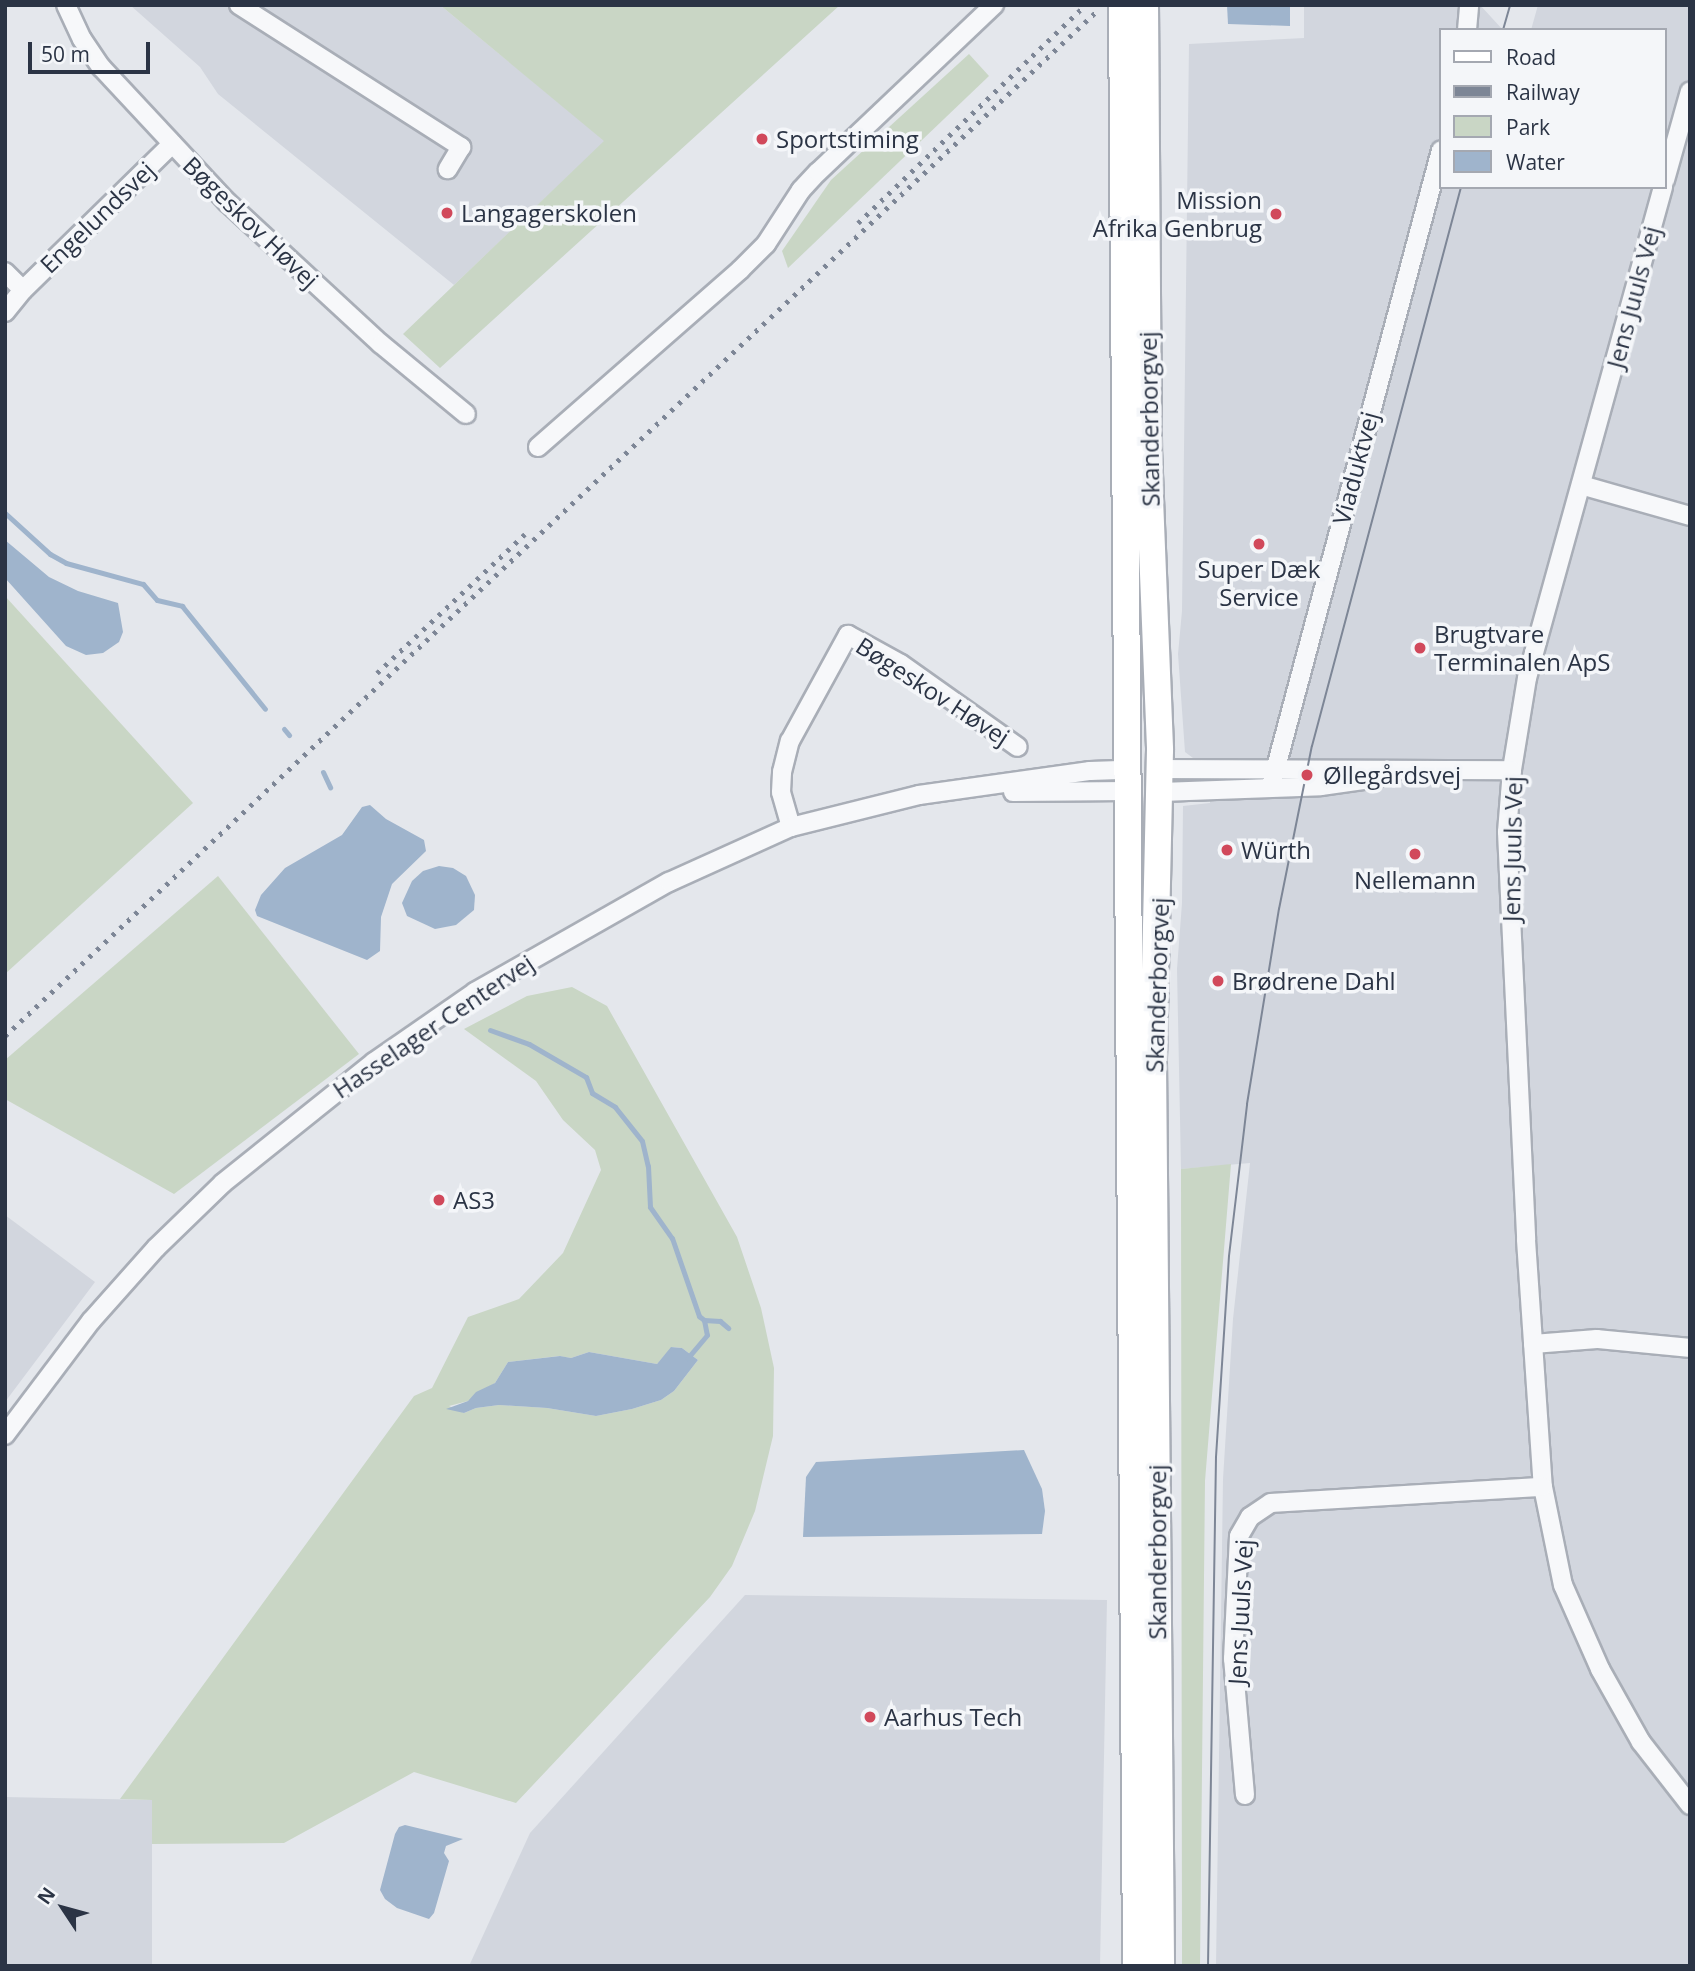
<!DOCTYPE html>
<meta charset="utf-8">
<style>
body{margin:0}
#map{position:relative;width:1695px;height:1971px;overflow:hidden;background:#e4e7ec;font-family:"Open Sans",sans-serif}
div>[style]{position:absolute}
.built>*{inset:0;background:#d2d6de}
.green>*{inset:0;background:#c9d6c5}
.water>*{inset:0;background:#9fb4cc}
.stream>*{height:5px;margin:-2.5px;padding:0 2.5px;transform-origin:2.5px;border-radius:2.5px;background:#9fb4cc}
.roads{filter:drop-shadow(2px 0 #a9aeb7) drop-shadow(-2px 0 #a9aeb7) drop-shadow(0 2px #a9aeb7) drop-shadow(0 -2px #a9aeb7)}
.street>*{height:18px;margin:-9px;padding:0 9px;transform-origin:9px;border-radius:9px;background:#f7f8fa}
.secondary>*{height:26px;margin:-13px;padding:0 13px;transform-origin:13px;border-radius:13px;background:#fff}
.tram>*{height:2px;margin:-1px;padding:0 1px;transform-origin:1px;border-radius:1px;background:#7d8696}
.rail>*{height:5px;margin-top:-2.5px;transform-origin:0;background:repeating-linear-gradient(90deg,#7d8696 0 3.5px,transparent 0 10.5px)}
.dots>*{width:19px;height:19px;translate:-50% -50%;box-sizing:border-box;border:4px solid #f4f6f9;border-radius:50%}
span{translate:-50% -50%;white-space:nowrap;text-align:center;line-height:1.15;-webkit-text-stroke:7px #f4f6f9;paint-order:stroke}
.poi-label{font-size:24px;color:#2b3445}
.left{translate:0 -50%;text-align:left}
.right{translate:-100% -50%;text-align:right}
.street-label{font-size:24px;color:#2b3445}
.frame{position:absolute;inset:0;border:7px solid #2b3445;pointer-events:none}
.legend{position:absolute;left:1439px;top:28px;width:228px;height:161px;box-sizing:border-box;background:#f4f6f9;border:2px solid #a4a8b1;margin:0;padding:9px 12px;list-style:none;font-size:21px;color:#2b3445}
.legend li{display:flex;align-items:center;gap:14px;height:35px}
.legend b{width:35px;border:2px solid #a4a8b1}
.north{position:absolute;left:28px;top:1873px;width:70px;height:70px;-webkit-text-stroke:5px #f4f6f9;paint-order:stroke;rotate:306deg;font-size:19px;font-weight:700;line-height:28px;text-align:center;color:#2b3445}
.north::after{content:'';display:block;margin:auto;width:24px;height:32px;background:#2b3445;clip-path:polygon(50% 0,100% 100%,50% 72%,0 100%)}
.scale{position:absolute;left:28px;top:42px;width:122px;height:32px;box-sizing:border-box;border:4px solid #2b3445;border-top:0;padding-left:9px;font-size:21px;line-height:24px;white-space:nowrap;color:#2b3445;-webkit-text-stroke:5px #f4f6f9;paint-order:stroke}
</style>
<div id="map">
<div class="built">
<i style="clip-path:polygon(130px 5px,440px 5px,605px 141px,454px 285px,218px 94px,200px 67px)"></i>
<i style="clip-path:polygon(1304px 5px,1480px 5px,1503px 30px,1441px 30px,1441px 187px,1665px 187px,1665px 30px,1531px 30px,1538px 5px,1690px 5px,1690px 1966px,1216px 1966px,1223px 1479px,1233px 1319px,1250px 1163px,1181px 1169px,1177px 969px,1182px 903px,1183px 806px,1210px 803px,1209px 759px,1193px 758px,1185px 752px,1178px 654px,1182px 611px,1189px 44px,1304px 38px)"></i>
<i style="clip-path:polygon(5px 1215px,95px 1282px,5px 1402px)"></i>
<i style="clip-path:polygon(745px 1595px,1107px 1600px,1100px 1966px,469px 1966px,530px 1833px)"></i>
<i style="clip-path:polygon(5px 1797px,152px 1800px,152px 1966px,5px 1966px)"></i>
</div>
<div class="green">
<i style="clip-path:polygon(440px 5px,840px 5px,440px 368px,403px 334px,604px 141px)"></i>
<i style="clip-path:polygon(969px 54px,989px 76px,788px 268px,782px 251px,831px 180px)"></i>
<i style="clip-path:polygon(5px 596px,193px 803px,5px 974px)"></i>
<i style="clip-path:polygon(218px 876px,359px 1054px,174px 1194px,5px 1099px,5px 1060px)"></i>
<i style="clip-path:polygon(evenodd,572px 987px,607px 1006px,737px 1237px,761px 1308px,774px 1368px,773px 1436px,755px 1511px,732px 1566px,710px 1597px,516px 1803px,414px 1772px,284px 1843px,152px 1844px,152px 1800px,120px 1799px,414px 1396px,432px 1388px,468px 1317px,519px 1299px,563px 1253px,601px 1170px,595px 1150px,563px 1120px,536px 1081px,464px 1029px,527px 996px,572px 987px,672px 1347px,682px 1348px,698px 1360px,674px 1391px,661px 1400px,632px 1409px,596px 1416px,547px 1408px,499px 1405px,476px 1408px,464px 1413px,449px 1406px,468px 1401px,495px 1383px,508px 1362px,559px 1356px,571px 1358px,589px 1352px,657px 1364px,672px 1347px)"></i>
<i style="clip-path:polygon(1231px 1164px,1205px 1481px,1200px 1966px,1182px 1966px,1181px 1169px)"></i>
</div>
<div class="water">
<i style="clip-path:polygon(1227px 5px,1290px 5px,1290px 26px,1228px 24px)"></i>
<i style="clip-path:polygon(5px 540px,49px 577px,78px 591px,118px 603px,123px 632px,119px 642px,103px 653px,86px 655px,66px 646px,5px 578px)"></i>
<i style="clip-path:polygon(370px 805px,386px 819px,424px 840px,426px 851px,392px 884px,381px 917px,380px 951px,367px 960px,257px 916px,255px 910px,261px 895px,285px 868px,342px 835px,362px 807px)"></i>
<i style="clip-path:polygon(439px 866px,453px 868px,466px 876px,475px 895px,474px 910px,456px 925px,435px 929px,407px 916px,402px 903px,412px 881px,423px 871px)"></i>
<i style="clip-path:polygon(671px 1347px,682px 1348px,698px 1360px,674px 1391px,661px 1400px,632px 1409px,596px 1416px,547px 1408px,499px 1405px,476px 1408px,464px 1413px,446px 1409px,468px 1401px,476px 1392px,495px 1383px,508px 1362px,560px 1356px,571px 1358px,589px 1352px,657px 1364px)"></i>
<i style="clip-path:polygon(1024px 1450px,1042px 1489px,1045px 1511px,1042px 1534px,803px 1537px,806px 1477px,816px 1462px)"></i>
<i style="clip-path:polygon(405px 1825px,463px 1839px,446px 1846px,444px 1853px,449px 1861px,434px 1913px,429px 1919px,397px 1908px,385px 1899px,380px 1890px,395px 1834px,399px 1827px)"></i>
</div>
<div class="stream">
<i style="left:5px;top:513px;width:61px;rotate:42.3deg"></i>
<i style="left:50px;top:554px;width:18px;rotate:29deg"></i>
<i style="left:66px;top:563px;width:80px;rotate:15.3deg"></i>
<i style="left:143px;top:584px;width:21px;rotate:49deg"></i>
<i style="left:157px;top:600px;width:26px;rotate:13deg"></i>
<i style="left:182px;top:606px;width:132px;rotate:51.1deg"></i>
<i style="left:284px;top:729px;width:8px;rotate:50deg"></i>
<i style="left:323px;top:772px;width:17px;rotate:65deg"></i>
<i style="left:490px;top:1030px;width:41px;rotate:19.7deg"></i>
<i style="left:529px;top:1044px;width:66px;rotate:30.1deg"></i>
<i style="left:586px;top:1077px;width:17px;rotate:69deg"></i>
<i style="left:592px;top:1093px;width:27px;rotate:31deg"></i>
<i style="left:615px;top:1107px;width:43px;rotate:51.5deg"></i>
<i style="left:642px;top:1141px;width:26px;rotate:77deg"></i>
<i style="left:648px;top:1166px;width:41px;rotate:87.2deg"></i>
<i style="left:650px;top:1207px;width:38px;rotate:55deg"></i>
<i style="left:672px;top:1238px;width:83px;rotate:70.9deg"></i>
<i style="left:699px;top:1316px;width:6px;rotate:39deg"></i>
<i style="left:704px;top:1320px;width:15px;rotate:79deg"></i>
<i style="left:707px;top:1335px;width:30px;rotate:130deg"></i>
<i style="left:704px;top:1320px;width:16px;rotate:4deg"></i>
<i style="left:720px;top:1321px;width:11px;rotate:41deg"></i>
</div>
<div class="roads">
<div class="street">
<i style="left:66px;top:5px;width:38px;rotate:65deg"></i>
<i style="left:82px;top:39px;width:34px;rotate:56deg"></i>
<i style="left:101px;top:67px;width:185px;rotate:47deg"></i>
<i style="left:227px;top:202px;width:209px;rotate:42.7deg"></i>
<i style="left:381px;top:344px;width:110px;rotate:39.5deg"></i>
<i style="left:239px;top:5px;width:264px;rotate:32.6deg"></i>
<i style="left:461px;top:147px;width:26px;rotate:121deg"></i>
<i style="left:1467px;top:30px;width:25px;rotate:-85deg"></i>
<i style="left:1665px;top:180px;width:92px;rotate:-74.3deg"></i>
<i style="left:1663px;top:187px;width:509px;rotate:105.48deg"></i>
<i style="left:1527px;top:678px;width:93px;rotate:99.3deg"></i>
<i style="left:1512px;top:770px;width:62px;rotate:94.6deg"></i>
<i style="left:1507px;top:832px;width:408px;rotate:87.3deg"></i>
<i style="left:1526px;top:1240px;width:248px;rotate:86.1deg"></i>
<i style="left:1543px;top:1487px;width:100px;rotate:78.5deg"></i>
<i style="left:1563px;top:1585px;width:92px;rotate:66.2deg"></i>
<i style="left:1600px;top:1669px;width:84px;rotate:60.7deg"></i>
<i style="left:1641px;top:1742px;width:80px;rotate:52.1deg"></i>
<i style="left:5px;top:272px;width:25px;rotate:45deg"></i>
<i style="left:5px;top:312px;width:28px;rotate:-51deg"></i>
<i style="left:23px;top:290px;width:209px;rotate:-44.4deg"></i>
<i style="left:538px;top:447px;width:269px;rotate:-41.2deg"></i>
<i style="left:740px;top:270px;width:37px;rotate:-45deg"></i>
<i style="left:766px;top:244px;width:64px;rotate:-57.1deg"></i>
<i style="left:801px;top:190px;width:25px;rotate:-47deg"></i>
<i style="left:818px;top:172px;width:243px;rotate:-43.5deg"></i>
<i style="left:1581px;top:485px;width:113px;rotate:15.9deg"></i>
<i style="left:1160px;top:769px;width:352px;rotate:0.2deg"></i>
<i style="left:1271px;top:786px;width:658px;rotate:-75.03deg"></i>
<i style="left:1013px;top:792px;width:114px;rotate:-0.5deg"></i>
<i style="left:1161px;top:792px;width:160px;rotate:-2.1deg"></i>
<i style="left:1321px;top:786px;width:57px;rotate:-8.1deg"></i>
<i style="left:791px;top:827px;width:36px;rotate:-106deg"></i>
<i style="left:781px;top:792px;width:20px;rotate:-87deg"></i>
<i style="left:782px;top:772px;width:32px;rotate:-76deg"></i>
<i style="left:790px;top:741px;width:121px;rotate:-61.3deg"></i>
<i style="left:848px;top:635px;width:60px;rotate:28.7deg"></i>
<i style="left:901px;top:664px;width:143px;rotate:35.4deg"></i>
<i style="left:1533px;top:1344px;width:64px;rotate:-4.5deg"></i>
<i style="left:1597px;top:1339px;width:93px;rotate:5.5deg"></i>
<i style="left:5px;top:1435px;width:143px;rotate:-53deg"></i>
<i style="left:91px;top:1321px;width:98px;rotate:-48.3deg"></i>
<i style="left:156px;top:1248px;width:93px;rotate:-44.1deg"></i>
<i style="left:223px;top:1183px;width:193px;rotate:-38.7deg"></i>
<i style="left:374px;top:1062px;width:123px;rotate:-34.7deg"></i>
<i style="left:475px;top:992px;width:223px;rotate:-29.6deg"></i>
<i style="left:669px;top:882px;width:134px;rotate:-24.3deg"></i>
<i style="left:791px;top:827px;width:132px;rotate:-14deg"></i>
<i style="left:919px;top:795px;width:173px;rotate:-8deg"></i>
<i style="left:1090px;top:771px;width:37px;rotate:-2deg"></i>
<i style="left:1245px;top:1795px;width:137px;rotate:-95deg"></i>
<i style="left:1233px;top:1659px;width:123px;rotate:-87.2deg"></i>
<i style="left:1239px;top:1536px;width:22px;rotate:-60deg"></i>
<i style="left:1250px;top:1517px;width:25px;rotate:-34deg"></i>
<i style="left:1271px;top:1503px;width:272px;rotate:-3.4deg"></i>
</div>
<div class="secondary">
<i style="left:1122px;top:5px;width:1961px;rotate:89.59deg"></i>
<i style="left:1145px;top:5px;width:444px;rotate:89.6deg"></i>
<i style="left:1148px;top:449px;width:301px;rotate:87.7deg"></i>
<i style="left:1160px;top:750px;width:312px;rotate:91.3deg"></i>
<i style="left:1153px;top:1062px;width:904px;rotate:89.49deg"></i>
</div>
</div>
<div class="tram">
<i style="left:1503px;top:30px;width:26px;rotate:-74deg"></i>
<i style="left:1208px;top:1966px;width:509px;rotate:-89.1deg"></i>
<i style="left:1216px;top:1457px;width:201px;rotate:-86.3deg"></i>
<i style="left:1229px;top:1256px;width:153px;rotate:-83.2deg"></i>
<i style="left:1247px;top:1104px;width:198px;rotate:-80.7deg"></i>
<i style="left:1279px;top:909px;width:166px;rotate:-78.6deg"></i>
<i style="left:1312px;top:746px;width:579px;rotate:-75.07deg"></i>
</div>
<div class="rail">
<i style="left:858px;top:223px;width:315px;rotate:-43.8deg"></i>
<i style="left:377px;top:673px;width:203px;rotate:-43.2deg"></i>
<i style="left:5px;top:1036px;width:1498px;rotate:-43.19deg"></i>
</div>
<div class="dots">
<i style="left:762px;top:139px;background:#d1495b"></i>
<i style="left:447px;top:213px;background:#d1495b"></i>
<i style="left:1276px;top:214px;background:#d1495b"></i>
<i style="left:1259px;top:544px;background:#d1495b"></i>
<i style="left:1420px;top:648px;background:#d1495b"></i>
<i style="left:1307px;top:775px;background:#d1495b"></i>
<i style="left:1227px;top:850px;background:#d1495b"></i>
<i style="left:1415px;top:854px;background:#d1495b"></i>
<i style="left:1218px;top:981px;background:#d1495b"></i>
<i style="left:439px;top:1200px;background:#d1495b"></i>
<i style="left:870px;top:1717px;background:#d1495b"></i>
</div>
<div class="poi-label">
<span class="left" style="left:776px;top:139px">Sportstiming</span>
<span class="right" style="left:1262px;top:214px">Mission<br>Afrika Genbrug</span>
<span class="left" style="left:461px;top:213px">Langagerskolen</span>
<span style="left:1259px;top:583px">Super Dæk<br>Service</span>
<span class="left" style="left:1434px;top:648px">Brugtvare<br>Terminalen ApS</span>
<span class="left" style="left:1323px;top:775px">Øllegårdsvej</span>
<span class="left" style="left:1241px;top:850px">Würth</span>
<span style="left:1415px;top:880px">Nellemann</span>
<span class="left" style="left:1232px;top:981px">Brødrene Dahl</span>
<span class="left" style="left:453px;top:1200px">AS3</span>
<span class="left" style="left:884px;top:1717px">Aarhus Tech</span>
</div>
<div class="street-label">
<span style="left:97px;top:217px;rotate:-44deg">Engelundsvej</span>
<span style="left:251px;top:222px;rotate:44deg">Bøgeskov Høvej</span>
<span style="left:1633px;top:297px;rotate:-75deg">Jens Juuls Vej</span>
<span style="left:1149px;top:419px;rotate:-91deg">Skanderborgvej</span>
<span style="left:1355px;top:468px;rotate:-75deg">Viaduktvej</span>
<span style="left:933px;top:691px;rotate:33deg">Bøgeskov Høvej</span>
<span style="left:1512px;top:849px;rotate:-89deg">Jens Juuls Vej</span>
<span style="left:1157px;top:985px;rotate:-88deg">Skanderborgvej</span>
<span style="left:433px;top:1026px;rotate:-34deg">Hasselager Centervej</span>
<span style="left:1157px;top:1552px;rotate:-90deg">Skanderborgvej</span>
<span style="left:1240px;top:1612px;rotate:-87deg">Jens Juuls Vej</span>
</div>
<div class="frame"></div>
<ul class="legend">
<li><b style="height:9px;background:#fff"></b>Road</li>
<li><b style="height:9px;background:#7d8696"></b>Railway</li>
<li><b style="height:19px;background:#c9d6c5"></b>Park</li>
<li><b style="height:19px;background:#9fb4cc"></b>Water</li>
</ul>
<div class="north">N</div>
<div class="scale">50 m</div>
</div>
